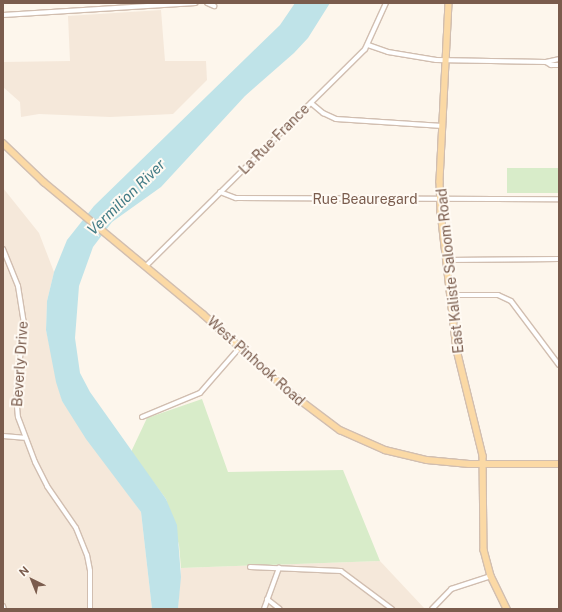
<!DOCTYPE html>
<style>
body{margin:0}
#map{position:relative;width:562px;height:612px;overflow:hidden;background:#fdf6ec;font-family:"Public Sans",sans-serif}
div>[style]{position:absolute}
.residential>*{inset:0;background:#f5e8da}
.green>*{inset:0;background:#d8ecc9}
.water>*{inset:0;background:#bfe3e8}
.roads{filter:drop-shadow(1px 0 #d1beb0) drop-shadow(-1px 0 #d1beb0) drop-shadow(0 1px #d1beb0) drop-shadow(0 -1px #d1beb0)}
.minor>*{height:4px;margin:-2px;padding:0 2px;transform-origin:2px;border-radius:2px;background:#fff}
.major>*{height:5.5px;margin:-2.75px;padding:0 2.75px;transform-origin:2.75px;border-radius:2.75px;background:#fbd9a5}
span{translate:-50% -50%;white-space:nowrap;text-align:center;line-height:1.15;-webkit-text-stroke:4px #fffaf3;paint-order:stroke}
.street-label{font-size:14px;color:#7a5c4d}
.water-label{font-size:15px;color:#437c86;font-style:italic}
.frame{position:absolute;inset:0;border:4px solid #7a5c4d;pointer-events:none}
.north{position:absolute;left:12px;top:560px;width:40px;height:40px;-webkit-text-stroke:3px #fffaf3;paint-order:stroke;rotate:317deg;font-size:11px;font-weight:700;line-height:16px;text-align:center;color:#7a5c4d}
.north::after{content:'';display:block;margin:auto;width:14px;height:18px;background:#7a5c4d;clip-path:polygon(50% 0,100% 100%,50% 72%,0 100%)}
</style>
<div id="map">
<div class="residential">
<i style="clip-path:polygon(161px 10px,165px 61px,206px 61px,207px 80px,173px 114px,110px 117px,39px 114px,21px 117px,20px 102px,3px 87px,3px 62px,70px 61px,68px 16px)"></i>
<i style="clip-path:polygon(3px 188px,39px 233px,54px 272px,47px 301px,46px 330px,62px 401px,141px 512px,152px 609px,3px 609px)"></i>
<i style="clip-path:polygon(380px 561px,425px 609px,178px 609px,181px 568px)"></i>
</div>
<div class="green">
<i style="clip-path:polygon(507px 168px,559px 168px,559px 193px,507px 193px)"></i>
<i style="clip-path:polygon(202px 399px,228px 472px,343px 470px,380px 561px,181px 568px,179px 545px,166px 499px,131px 452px,147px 418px)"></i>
</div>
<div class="water">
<i style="clip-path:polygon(295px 3px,330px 3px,308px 38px,294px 53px,245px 96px,161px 187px,112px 222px,93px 247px,79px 286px,75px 338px,80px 373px,90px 392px,166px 499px,177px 525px,181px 577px,178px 609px,152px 609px,141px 512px,86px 439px,62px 401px,56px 382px,46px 330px,47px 301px,54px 272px,67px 240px,94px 206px,280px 25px)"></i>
</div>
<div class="roads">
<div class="minor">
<i style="left:207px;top:3px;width:8px;rotate:23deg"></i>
<i style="left:3px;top:15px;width:193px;rotate:-3.6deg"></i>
<i style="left:368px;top:45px;width:21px;rotate:19deg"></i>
<i style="left:388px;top:52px;width:49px;rotate:9.5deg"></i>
<i style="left:436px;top:60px;width:110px;rotate:1deg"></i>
<i style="left:546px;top:62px;width:13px;rotate:-13deg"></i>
<i style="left:546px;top:62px;width:6px;rotate:31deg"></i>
<i style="left:551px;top:65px;width:8px"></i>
<i style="left:311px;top:103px;width:16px;rotate:40deg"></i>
<i style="left:323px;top:113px;width:14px;rotate:25deg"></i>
<i style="left:336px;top:119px;width:107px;rotate:3.7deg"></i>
<i style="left:220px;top:192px;width:17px;rotate:21deg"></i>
<i style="left:236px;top:198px;width:323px;rotate:0.2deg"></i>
<i style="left:3px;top:249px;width:40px;rotate:68deg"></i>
<i style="left:18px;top:286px;width:36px;rotate:81deg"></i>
<i style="left:24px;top:322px;width:73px;rotate:96.3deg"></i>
<i style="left:16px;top:395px;width:22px;rotate:85deg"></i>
<i style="left:18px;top:417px;width:48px;rotate:69.3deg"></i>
<i style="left:35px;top:462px;width:27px;rotate:63deg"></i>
<i style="left:47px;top:486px;width:51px;rotate:55.4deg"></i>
<i style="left:76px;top:528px;width:29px;rotate:68deg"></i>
<i style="left:87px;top:555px;width:16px;rotate:79deg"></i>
<i style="left:90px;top:571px;width:38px;rotate:90deg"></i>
<i style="left:447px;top:260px;width:112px;rotate:-0.5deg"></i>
<i style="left:146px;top:266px;width:308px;rotate:-44.7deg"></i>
<i style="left:365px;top:49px;width:51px;rotate:-65.5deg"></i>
<i style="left:451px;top:295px;width:47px"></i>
<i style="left:498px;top:295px;width:14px;rotate:25deg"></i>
<i style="left:511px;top:301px;width:80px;rotate:53.1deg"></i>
<i style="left:142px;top:417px;width:63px;rotate:-22.5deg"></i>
<i style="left:200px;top:393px;width:62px;rotate:-48.9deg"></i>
<i style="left:3px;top:436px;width:21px;rotate:5deg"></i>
<i style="left:250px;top:567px;width:91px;rotate:2.5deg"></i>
<i style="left:341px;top:571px;width:64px;rotate:36.7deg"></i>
<i style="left:267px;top:599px;width:16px;rotate:38deg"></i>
<i style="left:3px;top:606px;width:3px;rotate:72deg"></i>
<i style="left:264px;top:609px;width:44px;rotate:-69.9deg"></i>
<i style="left:432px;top:609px;width:28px;rotate:-46deg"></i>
<i style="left:451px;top:589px;width:42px;rotate:-18deg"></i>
</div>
<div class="major">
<i style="left:449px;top:3px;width:179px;rotate:92.9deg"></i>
<i style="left:440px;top:182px;width:30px;rotate:88deg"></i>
<i style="left:441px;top:212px;width:139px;rotate:83.4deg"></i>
<i style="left:457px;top:350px;width:109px;rotate:76.2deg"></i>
<i style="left:483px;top:456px;width:94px;rotate:89.4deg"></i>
<i style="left:484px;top:550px;width:27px;rotate:75deg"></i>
<i style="left:491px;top:576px;width:37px;rotate:64deg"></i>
<i style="left:3px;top:143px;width:57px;rotate:43.6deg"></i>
<i style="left:44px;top:182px;width:207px;rotate:39.7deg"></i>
<i style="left:203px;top:314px;width:120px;rotate:42deg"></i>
<i style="left:292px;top:394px;width:60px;rotate:36.9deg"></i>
<i style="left:340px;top:430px;width:49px;rotate:24deg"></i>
<i style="left:385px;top:450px;width:43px;rotate:13.4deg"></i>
<i style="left:427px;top:460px;width:42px;rotate:5.4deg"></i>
<i style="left:469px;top:464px;width:90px"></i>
</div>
</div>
<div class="street-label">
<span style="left:274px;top:139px;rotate:-45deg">La Rue France</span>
<span style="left:365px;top:199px">Rue Beauregard</span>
<span style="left:450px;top:271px;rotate:-96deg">East Kaliste Saloom Road</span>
<span style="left:256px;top:361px;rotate:42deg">West Pinhook Road</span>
<span style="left:20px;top:364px;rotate:-86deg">Beverly Drive</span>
</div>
<div class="water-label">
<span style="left:126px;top:197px;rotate:-44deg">Vermilion River</span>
</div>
<div class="frame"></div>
<div class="north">N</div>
</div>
